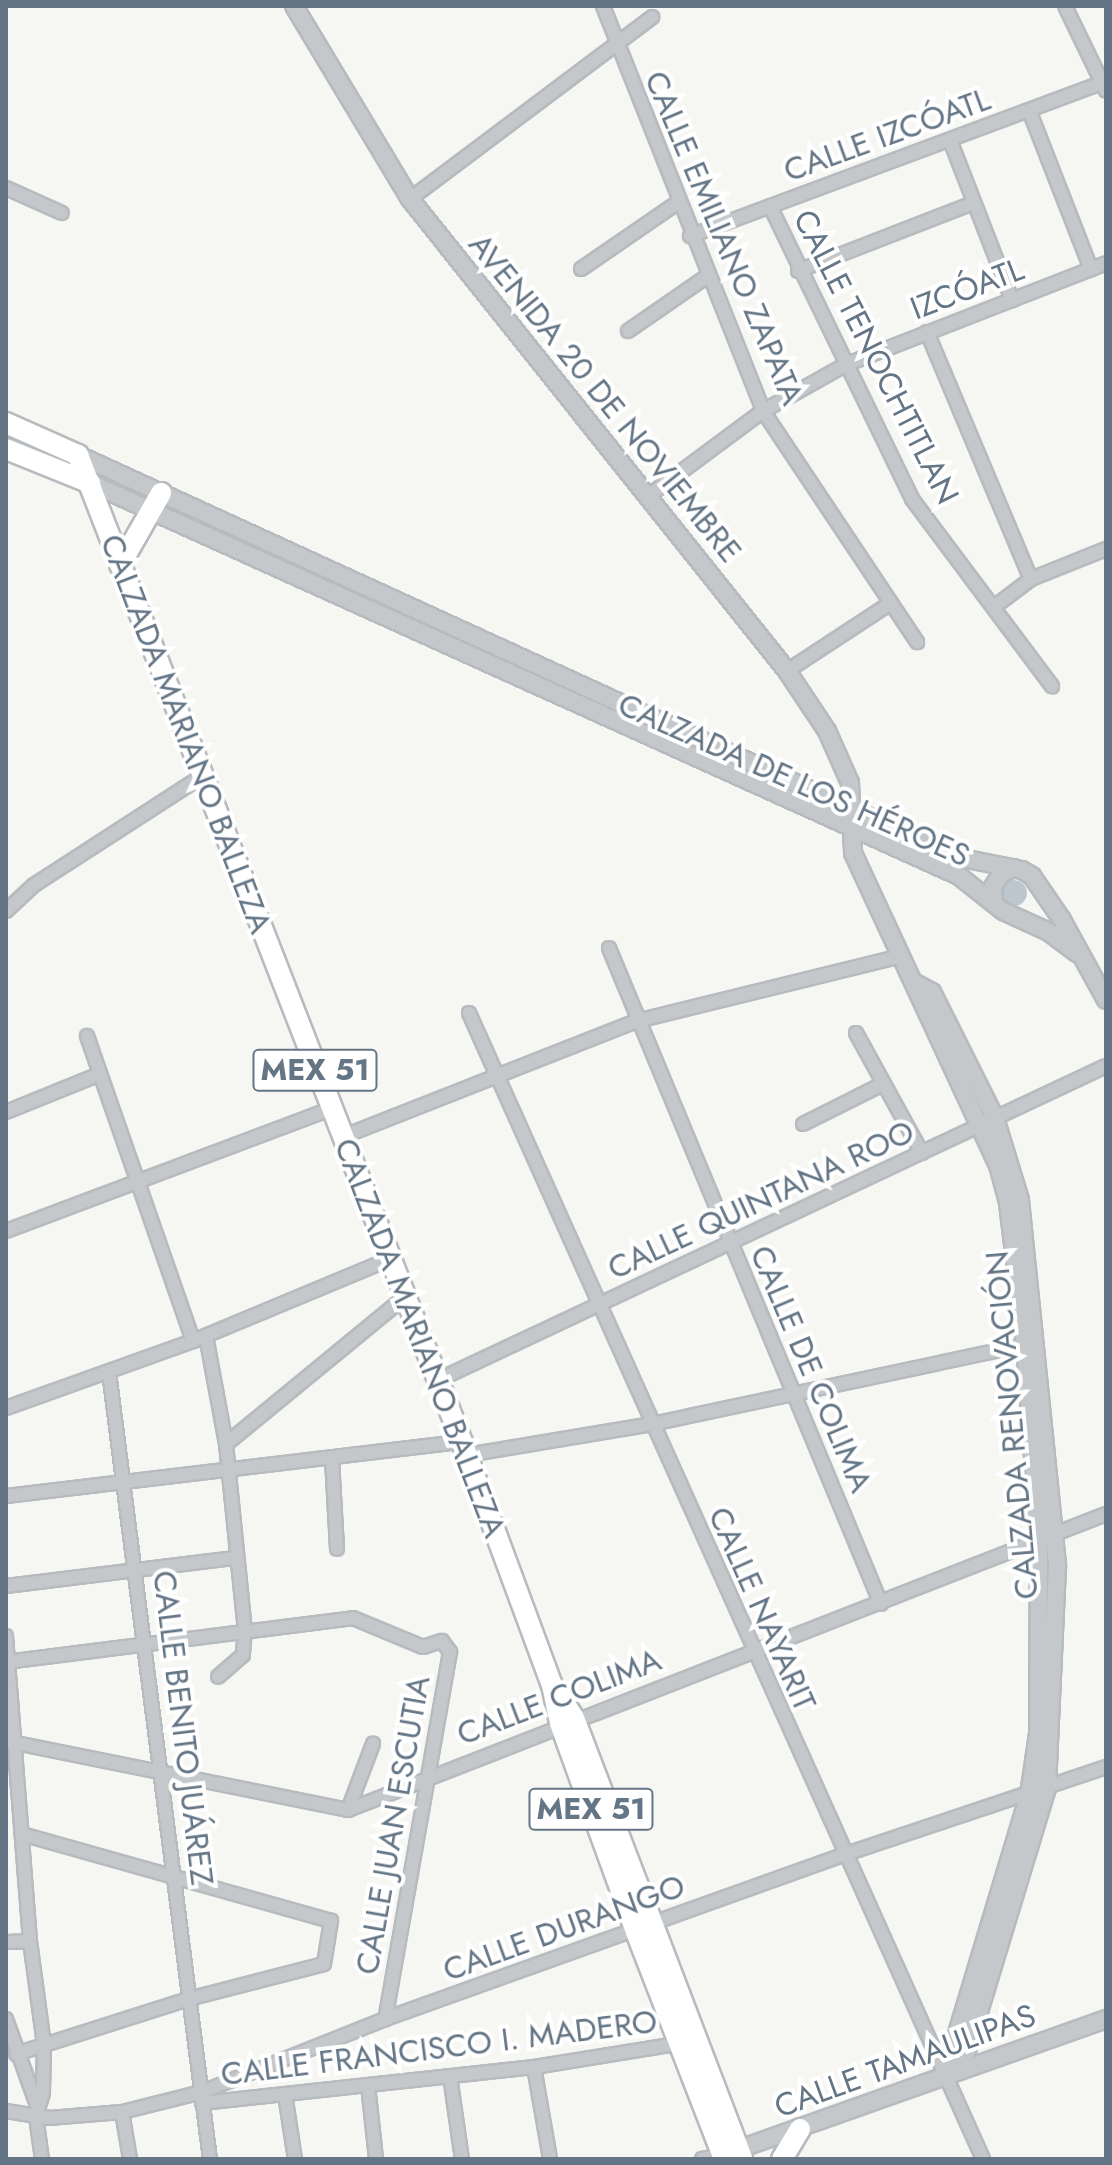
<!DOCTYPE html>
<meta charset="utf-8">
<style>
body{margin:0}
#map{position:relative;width:1112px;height:2165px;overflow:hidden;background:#f6f7f3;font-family:Jost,sans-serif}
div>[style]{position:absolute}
.water>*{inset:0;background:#bdc7cd}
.round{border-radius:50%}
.roads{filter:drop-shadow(2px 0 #b7bbbf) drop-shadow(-2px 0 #b7bbbf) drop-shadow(0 2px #b7bbbf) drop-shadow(0 -2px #b7bbbf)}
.minor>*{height:12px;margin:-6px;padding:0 6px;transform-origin:6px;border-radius:6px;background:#c4c8cb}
.tertiary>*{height:16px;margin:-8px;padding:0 8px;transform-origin:8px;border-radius:8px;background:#c4c8cb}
.primary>*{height:20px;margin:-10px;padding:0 10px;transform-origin:10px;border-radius:10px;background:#fff}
span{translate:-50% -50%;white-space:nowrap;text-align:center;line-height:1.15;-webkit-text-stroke:8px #fff;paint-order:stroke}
.shield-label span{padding:2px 6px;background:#fff;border:2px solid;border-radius:6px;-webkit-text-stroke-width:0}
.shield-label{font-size:30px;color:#647585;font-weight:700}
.street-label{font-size:32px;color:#647585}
.frame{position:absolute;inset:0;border:8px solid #647585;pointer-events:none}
</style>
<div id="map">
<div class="water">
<i class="round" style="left:1001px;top:880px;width:26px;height:26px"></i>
</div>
<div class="roads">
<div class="minor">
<i style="left:603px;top:6px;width:435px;rotate:68.4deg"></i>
<i style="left:763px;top:411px;width:278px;rotate:56.3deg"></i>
<i style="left:1065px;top:6px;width:94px;rotate:64.2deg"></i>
<i style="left:1029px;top:110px;width:171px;rotate:68.7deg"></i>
<i style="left:950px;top:140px;width:172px;rotate:68.8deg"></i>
<i style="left:6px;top:188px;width:61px;rotate:24.1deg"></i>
<i style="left:410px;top:199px;width:303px;rotate:-36.9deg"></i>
<i style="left:770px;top:206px;width:326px;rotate:64.1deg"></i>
<i style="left:912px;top:499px;width:234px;rotate:53.2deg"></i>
<i style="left:690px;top:236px;width:439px;rotate:-20.4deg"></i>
<i style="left:581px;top:269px;width:116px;rotate:-34.5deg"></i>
<i style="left:798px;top:271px;width:188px;rotate:-21.2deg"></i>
<i style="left:628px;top:331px;width:95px;rotate:-34.7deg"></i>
<i style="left:927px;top:332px;width:268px;rotate:67.2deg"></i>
<i style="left:647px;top:497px;width:144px;rotate:-36.6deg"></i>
<i style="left:763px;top:411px;width:94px;rotate:-29.3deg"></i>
<i style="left:845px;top:365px;width:280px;rotate:-21.3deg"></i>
<i style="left:994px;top:607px;width:46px;rotate:-37.1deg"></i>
<i style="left:1031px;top:579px;width:81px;rotate:-21.8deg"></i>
<i style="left:787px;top:671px;width:124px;rotate:-33.2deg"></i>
<i style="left:6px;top:911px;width:38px;rotate:-43deg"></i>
<i style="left:34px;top:885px;width:199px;rotate:-32.9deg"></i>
<i style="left:609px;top:948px;width:710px;rotate:67.48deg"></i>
<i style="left:469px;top:1013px;width:1256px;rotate:65.84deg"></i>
<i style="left:856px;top:1033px;width:137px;rotate:61.2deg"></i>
<i style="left:87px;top:1036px;width:323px;rotate:70.8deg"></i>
<i style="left:6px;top:1112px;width:101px;rotate:-22deg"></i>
<i style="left:803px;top:1124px;width:89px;rotate:-26.6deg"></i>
<i style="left:342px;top:1137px;width:317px;rotate:-21.5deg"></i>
<i style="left:637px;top:1021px;width:273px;rotate:-13.8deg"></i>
<i style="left:6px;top:1231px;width:346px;rotate:-20.6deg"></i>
<i style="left:206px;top:1336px;width:110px;rotate:79.5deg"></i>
<i style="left:226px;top:1444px;width:187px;rotate:84.2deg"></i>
<i style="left:245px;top:1630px;width:25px;rotate:95deg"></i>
<i style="left:243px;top:1655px;width:33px;rotate:139deg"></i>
<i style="left:109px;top:1372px;width:793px;rotate:82.69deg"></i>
<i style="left:438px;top:1380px;width:738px;rotate:-25.18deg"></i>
<i style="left:6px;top:1408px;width:199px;rotate:-19.7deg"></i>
<i style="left:193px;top:1341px;width:213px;rotate:-22.6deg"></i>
<i style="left:226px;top:1444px;width:232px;rotate:-39.4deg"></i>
<i style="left:467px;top:1455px;width:188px;rotate:-9.5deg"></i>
<i style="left:652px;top:1424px;width:389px;rotate:-12deg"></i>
<i style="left:332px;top:1459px;width:90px;rotate:86.8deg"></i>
<i style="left:6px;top:1496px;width:459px;rotate:-6.8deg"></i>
<i style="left:6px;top:1586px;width:231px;rotate:-7deg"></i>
<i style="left:6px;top:1636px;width:306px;rotate:85.5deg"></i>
<i style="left:30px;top:1941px;width:104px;rotate:82.3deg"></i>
<i style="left:44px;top:2044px;width:49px;rotate:91.2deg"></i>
<i style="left:43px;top:2093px;width:24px;rotate:107deg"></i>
<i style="left:36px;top:2116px;width:43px;rotate:82.1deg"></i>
<i style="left:6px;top:1662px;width:350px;rotate:-7.2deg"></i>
<i style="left:353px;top:1618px;width:76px;rotate:22.5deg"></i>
<i style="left:423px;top:1647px;width:20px;rotate:-18deg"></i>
<i style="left:442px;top:1641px;width:14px;rotate:54deg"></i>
<i style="left:450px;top:1652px;width:373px;rotate:100deg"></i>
<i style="left:6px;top:1741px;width:349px;rotate:11.4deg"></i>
<i style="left:348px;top:1810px;width:814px;rotate:-21.33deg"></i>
<i style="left:348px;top:1810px;width:71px;rotate:-69.3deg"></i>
<i style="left:6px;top:1942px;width:24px;rotate:-2deg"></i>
<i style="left:6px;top:2019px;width:95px;rotate:70.2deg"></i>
<i style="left:16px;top:2054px;width:185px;rotate:-17.7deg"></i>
<i style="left:192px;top:1998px;width:136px;rotate:-14.4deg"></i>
<i style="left:324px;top:1964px;width:44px;rotate:-80.8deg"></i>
<i style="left:331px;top:1921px;width:321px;rotate:-164.3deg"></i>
<i style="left:534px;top:2067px;width:93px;rotate:80.1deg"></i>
<i style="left:450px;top:2076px;width:84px;rotate:81.8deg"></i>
<i style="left:368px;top:2085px;width:74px;rotate:83.8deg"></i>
<i style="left:285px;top:2094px;width:66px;rotate:81.3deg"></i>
<i style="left:202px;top:2103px;width:334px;rotate:-6.2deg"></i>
<i style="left:534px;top:2067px;width:150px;rotate:-9.2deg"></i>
<i style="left:6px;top:2111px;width:44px;rotate:9.2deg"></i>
<i style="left:49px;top:2118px;width:73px;rotate:-4.7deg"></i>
<i style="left:122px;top:2112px;width:82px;rotate:-14deg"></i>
<i style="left:202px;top:2092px;width:197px;rotate:-21.7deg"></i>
<i style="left:385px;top:2019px;width:486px;rotate:-19.7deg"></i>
<i style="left:843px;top:1855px;width:277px;rotate:-18.5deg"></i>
<i style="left:122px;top:2112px;width:48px;rotate:80.3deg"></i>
<i style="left:702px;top:2159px;width:21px;rotate:-11deg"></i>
</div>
<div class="tertiary">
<i style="left:294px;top:6px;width:225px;rotate:59deg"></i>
<i style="left:410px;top:199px;width:604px;rotate:51.38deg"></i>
<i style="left:787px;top:671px;width:72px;rotate:56.3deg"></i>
<i style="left:827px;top:731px;width:57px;rotate:66.1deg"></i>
<i style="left:850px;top:783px;width:70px;rotate:87.5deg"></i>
<i style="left:853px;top:853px;width:344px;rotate:65.1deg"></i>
<i style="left:998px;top:1165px;width:39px;rotate:75deg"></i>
<i style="left:1008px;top:1203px;width:141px;rotate:83.1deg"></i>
<i style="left:1025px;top:1343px;width:198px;rotate:86deg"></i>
<i style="left:1039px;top:1541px;width:193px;rotate:90.3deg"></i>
<i style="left:1038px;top:1734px;width:62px;rotate:98.4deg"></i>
<i style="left:1029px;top:1795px;width:291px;rotate:106.8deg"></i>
<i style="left:78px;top:455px;width:853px;rotate:24.58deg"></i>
<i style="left:854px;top:810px;width:123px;rotate:23.4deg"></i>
<i style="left:967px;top:859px;width:56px;rotate:11.3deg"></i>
<i style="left:1022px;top:870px;width:12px;rotate:31deg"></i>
<i style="left:1032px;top:876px;width:53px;rotate:55.7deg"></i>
<i style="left:1062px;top:920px;width:91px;rotate:61.2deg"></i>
<i style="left:90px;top:483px;width:954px;rotate:24.33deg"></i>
<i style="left:959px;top:876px;width:56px;rotate:38.5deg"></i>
<i style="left:1003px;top:911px;width:51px;rotate:24.5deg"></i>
<i style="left:1049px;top:932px;width:35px;rotate:37deg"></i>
<i style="left:994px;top:901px;width:14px;rotate:-94deg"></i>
<i style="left:993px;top:887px;width:15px;rotate:-58deg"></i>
<i style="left:1001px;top:874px;width:14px;rotate:-25deg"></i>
<i style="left:917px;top:984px;width:17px;rotate:28deg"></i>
<i style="left:932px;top:992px;width:141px;rotate:63.4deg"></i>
<i style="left:995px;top:1118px;width:86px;rotate:73deg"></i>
<i style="left:1020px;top:1200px;width:369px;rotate:84.2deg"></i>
<i style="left:1057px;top:1567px;width:221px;rotate:92.6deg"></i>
<i style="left:1047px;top:1788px;width:292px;rotate:106.9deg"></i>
<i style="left:728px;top:2153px;width:401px;rotate:-19.5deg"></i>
</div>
<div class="primary">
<i style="left:6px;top:423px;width:79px;rotate:24deg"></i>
<i style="left:78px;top:455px;width:1059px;rotate:68.74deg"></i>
<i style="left:462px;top:1442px;width:259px;rotate:69.7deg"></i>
<i style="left:552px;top:1685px;width:39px;rotate:78deg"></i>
<i style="left:560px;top:1723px;width:222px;rotate:70deg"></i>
<i style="left:636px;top:1932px;width:243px;rotate:68.8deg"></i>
<i style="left:6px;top:449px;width:91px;rotate:22deg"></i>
<i style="left:120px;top:565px;width:83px;rotate:-60.3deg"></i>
<i style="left:559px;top:1695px;width:27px;rotate:57deg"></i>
<i style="left:574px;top:1718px;width:472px;rotate:69.1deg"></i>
<i style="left:782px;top:2159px;width:35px;rotate:-59deg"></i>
</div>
</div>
<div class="shield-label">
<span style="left:315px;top:1070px">MEX 51</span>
<span style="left:591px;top:1809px">MEX 51</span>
</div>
<div class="street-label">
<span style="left:887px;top:135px;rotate:-20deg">CALLE IZCÓATL</span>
<span style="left:724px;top:238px;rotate:67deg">CALLE EMILIANO ZAPATA</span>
<span style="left:967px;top:289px;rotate:-21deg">IZCÓATL</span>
<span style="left:876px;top:357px;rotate:63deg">CALLE TENOCHTITLAN</span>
<span style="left:605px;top:398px;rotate:51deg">AVENIDA 20 DE NOVIEMBRE</span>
<span style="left:186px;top:734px;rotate:69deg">CALZADA MARIANO BALLEZA</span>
<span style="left:794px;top:780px;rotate:24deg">CALZADA DE LOS HÉROES</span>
<span style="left:761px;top:1200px;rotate:-25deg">CALLE QUINTANA ROO</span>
<span style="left:420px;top:1338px;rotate:69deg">CALZADA MARIANO BALLEZA</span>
<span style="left:811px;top:1369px;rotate:67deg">CALLE DE COLIMA</span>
<span style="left:1012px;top:1425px;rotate:-95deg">CALZADA RENOVACIÓN</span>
<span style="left:762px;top:1609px;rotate:66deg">CALLE NAYARIT</span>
<span style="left:559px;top:1697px;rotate:-21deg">CALLE COLIMA</span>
<span style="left:183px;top:1728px;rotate:83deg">CALLE BENITO JUÁREZ</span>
<span style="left:393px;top:1825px;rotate:-80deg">CALLE JUAN ESCUTIA</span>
<span style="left:564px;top:1928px;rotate:-20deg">CALLE DURANGO</span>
<span style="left:439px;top:2048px;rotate:-7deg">CALLE FRANCISCO I. MADERO</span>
<span style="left:905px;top:2061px;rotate:-20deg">CALLE TAMAULIPAS</span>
</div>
<div class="frame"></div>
</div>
